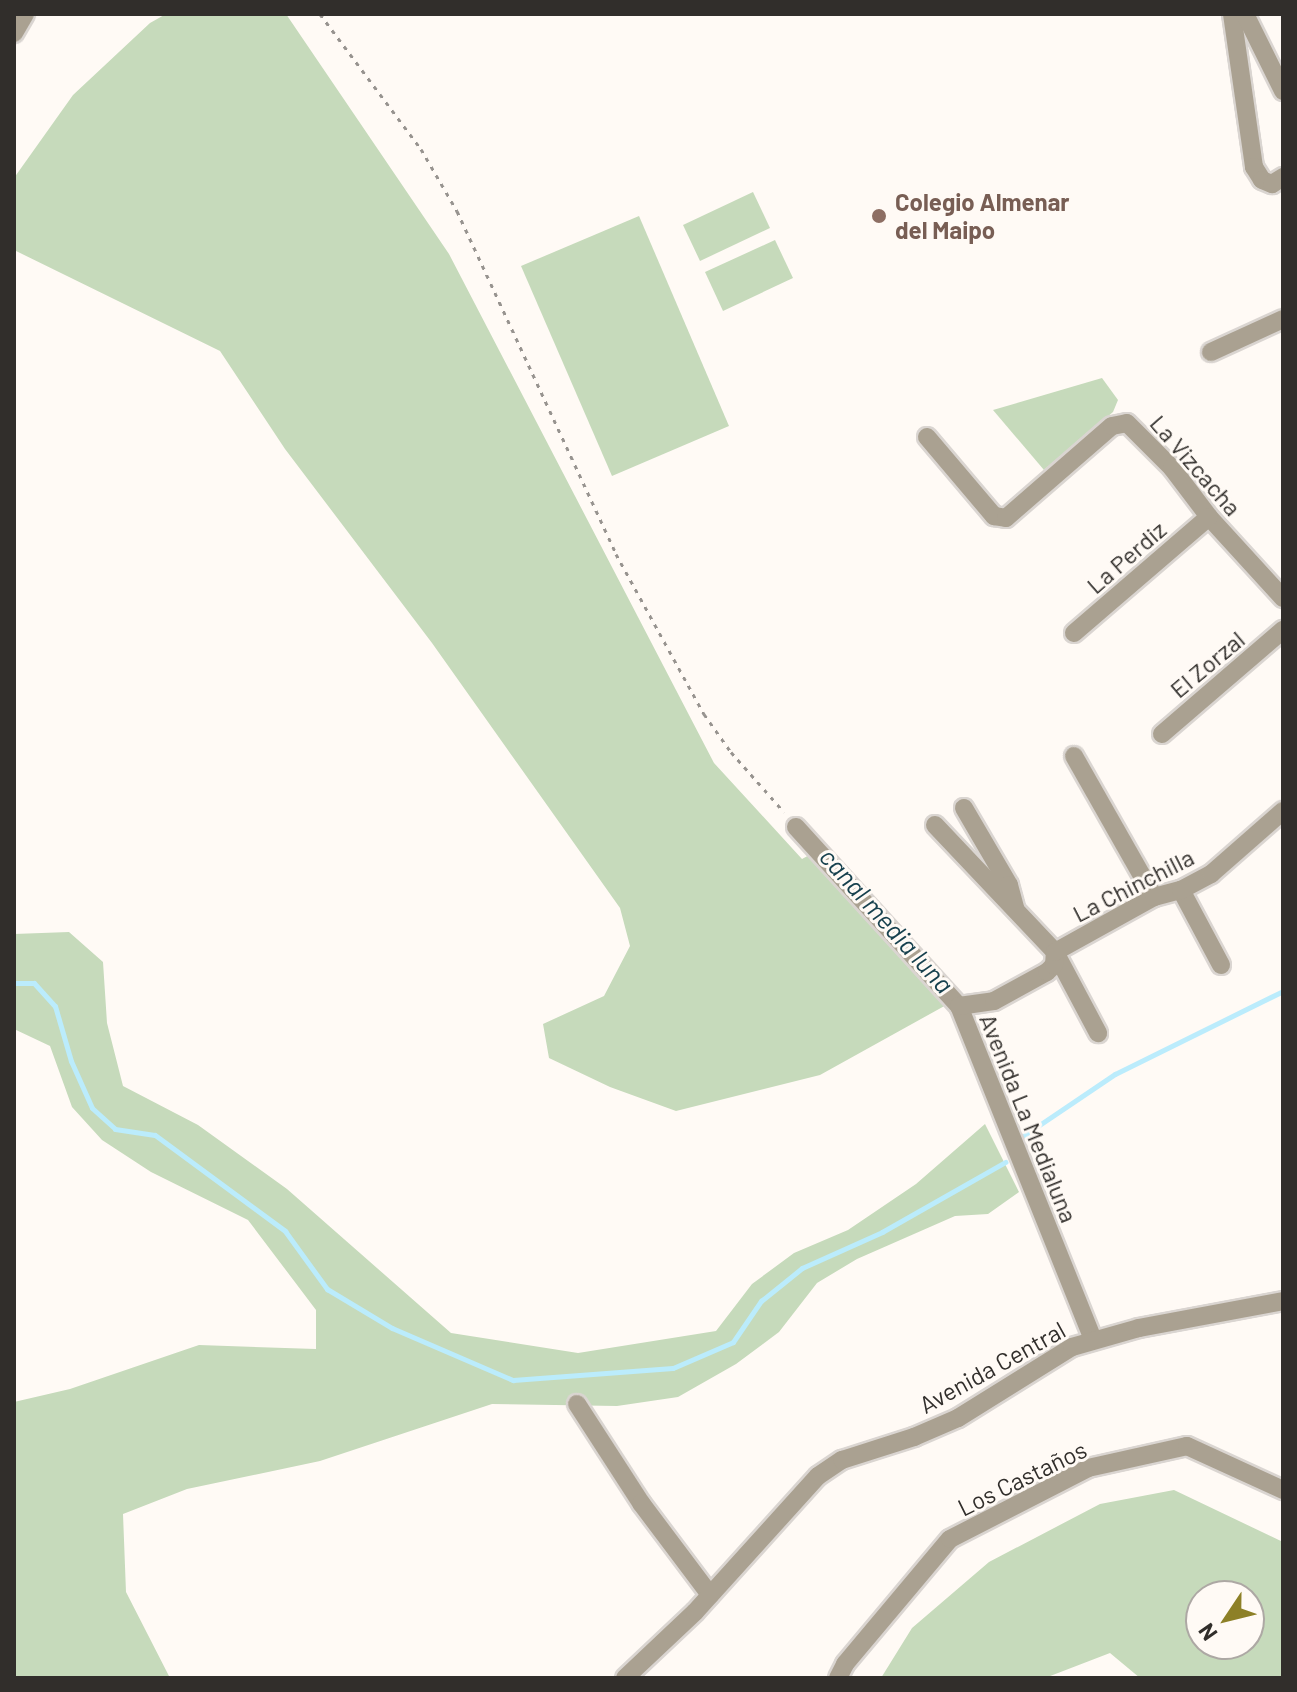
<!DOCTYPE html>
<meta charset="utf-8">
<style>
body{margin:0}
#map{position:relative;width:1297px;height:1692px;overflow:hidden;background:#fffaf5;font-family:Barlow,sans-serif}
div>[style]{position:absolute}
.green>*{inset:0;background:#c6dabb}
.stream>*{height:5px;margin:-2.5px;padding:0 2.5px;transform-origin:2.5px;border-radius:2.5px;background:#bbecfc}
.path>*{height:3px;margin-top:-1.5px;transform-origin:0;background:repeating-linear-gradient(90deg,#97938f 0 4px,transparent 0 10px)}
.roads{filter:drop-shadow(2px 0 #dad5d1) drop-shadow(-2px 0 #dad5d1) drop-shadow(0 2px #dad5d1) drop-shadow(0 -2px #dad5d1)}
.minor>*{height:18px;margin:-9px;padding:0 9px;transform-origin:9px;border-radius:9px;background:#aaa191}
.dots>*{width:22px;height:22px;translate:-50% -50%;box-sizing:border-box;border:4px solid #fffaf5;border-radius:50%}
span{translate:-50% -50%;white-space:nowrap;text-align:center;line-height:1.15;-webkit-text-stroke:6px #fffaf5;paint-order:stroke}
.education-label{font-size:24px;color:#785e54;font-weight:700}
.left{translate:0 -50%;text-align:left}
.street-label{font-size:24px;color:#312e2b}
.water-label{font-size:26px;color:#17414e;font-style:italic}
.frame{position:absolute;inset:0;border:16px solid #312e2b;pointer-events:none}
.north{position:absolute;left:1185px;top:1580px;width:80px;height:80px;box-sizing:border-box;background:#fffaf5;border:2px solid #ada8a4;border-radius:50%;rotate:235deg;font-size:22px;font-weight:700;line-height:32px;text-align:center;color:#312e2b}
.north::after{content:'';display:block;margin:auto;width:28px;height:36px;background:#8d8027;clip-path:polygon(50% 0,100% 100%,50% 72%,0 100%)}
</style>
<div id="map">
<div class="green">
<i style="clip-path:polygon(166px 14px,286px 14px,449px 254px,714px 763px,802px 859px,813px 853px,948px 1004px,820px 1075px,676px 1111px,610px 1087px,549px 1058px,543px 1024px,604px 996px,630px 946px,620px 908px,432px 643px,285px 449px,220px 351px,14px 250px,14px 178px,73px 95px,150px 23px)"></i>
<i style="clip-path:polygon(753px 192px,770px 228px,700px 261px,683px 225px)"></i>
<i style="clip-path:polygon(639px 216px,729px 426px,612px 476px,521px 266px)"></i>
<i style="clip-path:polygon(775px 240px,793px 278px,723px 311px,705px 272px)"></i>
<i style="clip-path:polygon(1102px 378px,1118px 400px,1113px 412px,1044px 470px,993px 410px)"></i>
<i style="clip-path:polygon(69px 932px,103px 962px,107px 1023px,123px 1086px,198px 1125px,287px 1189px,451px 1333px,578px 1353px,716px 1331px,752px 1284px,794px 1253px,848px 1230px,916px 1184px,985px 1124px,1019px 1192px,988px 1214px,955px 1216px,857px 1259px,817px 1283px,779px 1332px,736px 1364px,678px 1397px,617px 1406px,492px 1404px,320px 1461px,187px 1489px,123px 1514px,126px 1592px,170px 1678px,14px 1678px,14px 1402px,70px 1389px,199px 1345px,316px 1349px,316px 1310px,248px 1220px,151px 1172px,102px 1140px,72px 1107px,50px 1046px,14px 1029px,14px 934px)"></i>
<i style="clip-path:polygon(evenodd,1174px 1490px,1283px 1542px,1283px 1678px,1140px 1678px,1110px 1653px,1045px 1678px,881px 1678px,912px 1628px,989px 1562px,1100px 1504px,1174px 1490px,1201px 1596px,1249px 1596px,1249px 1644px,1201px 1644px,1201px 1596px)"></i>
</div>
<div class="stream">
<i style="left:14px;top:983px;width:20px"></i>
<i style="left:34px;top:983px;width:31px;rotate:48deg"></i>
<i style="left:55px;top:1006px;width:57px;rotate:73.8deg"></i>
<i style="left:71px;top:1061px;width:51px;rotate:65.9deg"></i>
<i style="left:92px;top:1108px;width:31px;rotate:42deg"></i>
<i style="left:115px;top:1129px;width:40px;rotate:8.5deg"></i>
<i style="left:155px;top:1135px;width:162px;rotate:36.4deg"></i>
<i style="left:285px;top:1231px;width:72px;rotate:54.1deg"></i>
<i style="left:327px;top:1289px;width:76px;rotate:31deg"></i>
<i style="left:392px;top:1328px;width:132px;rotate:23.3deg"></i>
<i style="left:513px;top:1380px;width:160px;rotate:-4.3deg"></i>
<i style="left:673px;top:1368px;width:65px;rotate:-23.4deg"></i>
<i style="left:733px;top:1342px;width:50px;rotate:-55.7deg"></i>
<i style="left:761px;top:1301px;width:53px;rotate:-38.8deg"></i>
<i style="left:802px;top:1268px;width:88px;rotate:-24.2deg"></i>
<i style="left:882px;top:1232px;width:142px;rotate:-29.6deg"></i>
<i style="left:1023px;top:1136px;width:111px;rotate:-34deg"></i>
<i style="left:1115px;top:1074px;width:187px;rotate:-26.3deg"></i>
</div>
<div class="path">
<i style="left:320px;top:14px;width:169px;rotate:53.2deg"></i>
<i style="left:421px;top:149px;width:72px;rotate:59.9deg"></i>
<i style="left:457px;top:211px;width:378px;rotate:65.1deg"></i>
<i style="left:616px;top:554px;width:183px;rotate:61.2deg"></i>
<i style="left:704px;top:714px;width:47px;rotate:54.6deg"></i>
<i style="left:731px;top:752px;width:80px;rotate:48.5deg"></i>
</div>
<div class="roads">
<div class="minor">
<i style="left:1232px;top:14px;width:155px;rotate:81.8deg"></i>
<i style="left:1254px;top:167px;width:15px;rotate:58deg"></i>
<i style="left:1262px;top:180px;width:11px;rotate:22deg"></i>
<i style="left:1272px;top:184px;width:13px;rotate:-32deg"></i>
<i style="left:1245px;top:14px;width:86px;rotate:63.7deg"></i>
<i style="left:14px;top:33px;width:22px;rotate:-60deg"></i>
<i style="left:1211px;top:352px;width:79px;rotate:-24.6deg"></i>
<i style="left:927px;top:437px;width:104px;rotate:49.7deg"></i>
<i style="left:994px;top:516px;width:12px;rotate:9deg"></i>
<i style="left:1006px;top:518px;width:140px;rotate:-41deg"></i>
<i style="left:1112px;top:426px;width:15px;rotate:-11deg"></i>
<i style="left:1127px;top:423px;width:64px;rotate:45deg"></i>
<i style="left:1172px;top:468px;width:61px;rotate:52.9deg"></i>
<i style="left:1209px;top:517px;width:110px;rotate:47.6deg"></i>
<i style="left:1074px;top:633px;width:178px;rotate:-40.7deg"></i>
<i style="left:1162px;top:734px;width:160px;rotate:-40.7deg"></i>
<i style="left:1074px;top:756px;width:162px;rotate:60.4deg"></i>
<i style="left:964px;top:808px;width:89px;rotate:59.7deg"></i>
<i style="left:1009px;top:885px;width:24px;rotate:75deg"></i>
<i style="left:935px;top:825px;width:175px;rotate:46.6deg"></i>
<i style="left:1055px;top:952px;width:92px;rotate:62deg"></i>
<i style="left:796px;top:827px;width:242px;rotate:47.7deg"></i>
<i style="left:959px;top:1006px;width:359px;rotate:68.1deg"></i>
<i style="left:1181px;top:890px;width:85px;rotate:61.9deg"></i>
<i style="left:959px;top:1006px;width:35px;rotate:-8deg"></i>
<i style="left:994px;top:1001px;width:60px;rotate:-28.7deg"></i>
<i style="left:1047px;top:972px;width:10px;rotate:-45deg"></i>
<i style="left:1054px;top:965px;width:13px;rotate:-86deg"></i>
<i style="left:1055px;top:952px;width:113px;rotate:-29.1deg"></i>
<i style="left:1154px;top:897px;width:28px;rotate:-15deg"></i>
<i style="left:1181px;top:890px;width:34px;rotate:-28deg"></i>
<i style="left:1211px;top:874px;width:96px;rotate:-41.2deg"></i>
<i style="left:577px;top:1404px;width:118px;rotate:57.1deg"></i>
<i style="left:641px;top:1503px;width:115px;rotate:53.1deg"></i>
<i style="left:625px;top:1678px;width:96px;rotate:-43.3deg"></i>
<i style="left:695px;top:1612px;width:183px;rotate:-47.9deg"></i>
<i style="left:818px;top:1476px;width:29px;rotate:-34deg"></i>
<i style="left:842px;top:1460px;width:76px;rotate:-17.7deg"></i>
<i style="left:914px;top:1437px;width:48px;rotate:-23.4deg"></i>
<i style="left:958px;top:1418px;width:134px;rotate:-31.9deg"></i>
<i style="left:1072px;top:1347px;width:70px;rotate:-15.8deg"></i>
<i style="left:1139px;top:1328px;width:147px;rotate:-10.6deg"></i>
<i style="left:838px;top:1678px;width:16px;rotate:-63deg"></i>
<i style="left:845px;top:1664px;width:163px;rotate:-50deg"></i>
<i style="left:950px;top:1539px;width:155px;rotate:-27.2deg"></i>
<i style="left:1088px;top:1468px;width:101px;rotate:-12.5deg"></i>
<i style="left:1187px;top:1446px;width:106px;rotate:24.6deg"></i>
</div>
</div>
<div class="dots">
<i style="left:879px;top:216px;background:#8d6e63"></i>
</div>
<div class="education-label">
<span class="left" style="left:895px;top:216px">Colegio Almenar<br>del Maipo</span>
</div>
<div class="street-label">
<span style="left:1196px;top:465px;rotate:49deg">La Vizcacha</span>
<span style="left:1126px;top:557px;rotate:-41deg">La Perdiz</span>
<span style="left:1207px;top:664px;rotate:-40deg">El Zorzal</span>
<span style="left:1133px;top:885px;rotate:-27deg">La Chinchilla</span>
<span style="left:1029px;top:1118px;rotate:68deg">Avenida La Medialuna</span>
<span style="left:992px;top:1367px;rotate:-29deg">Avenida Central</span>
<span style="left:1022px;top:1478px;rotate:-26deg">Los Castaños</span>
</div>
<div class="water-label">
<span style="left:887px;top:920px;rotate:48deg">canal media luna</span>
</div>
<div class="frame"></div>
<div class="north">N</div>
</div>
